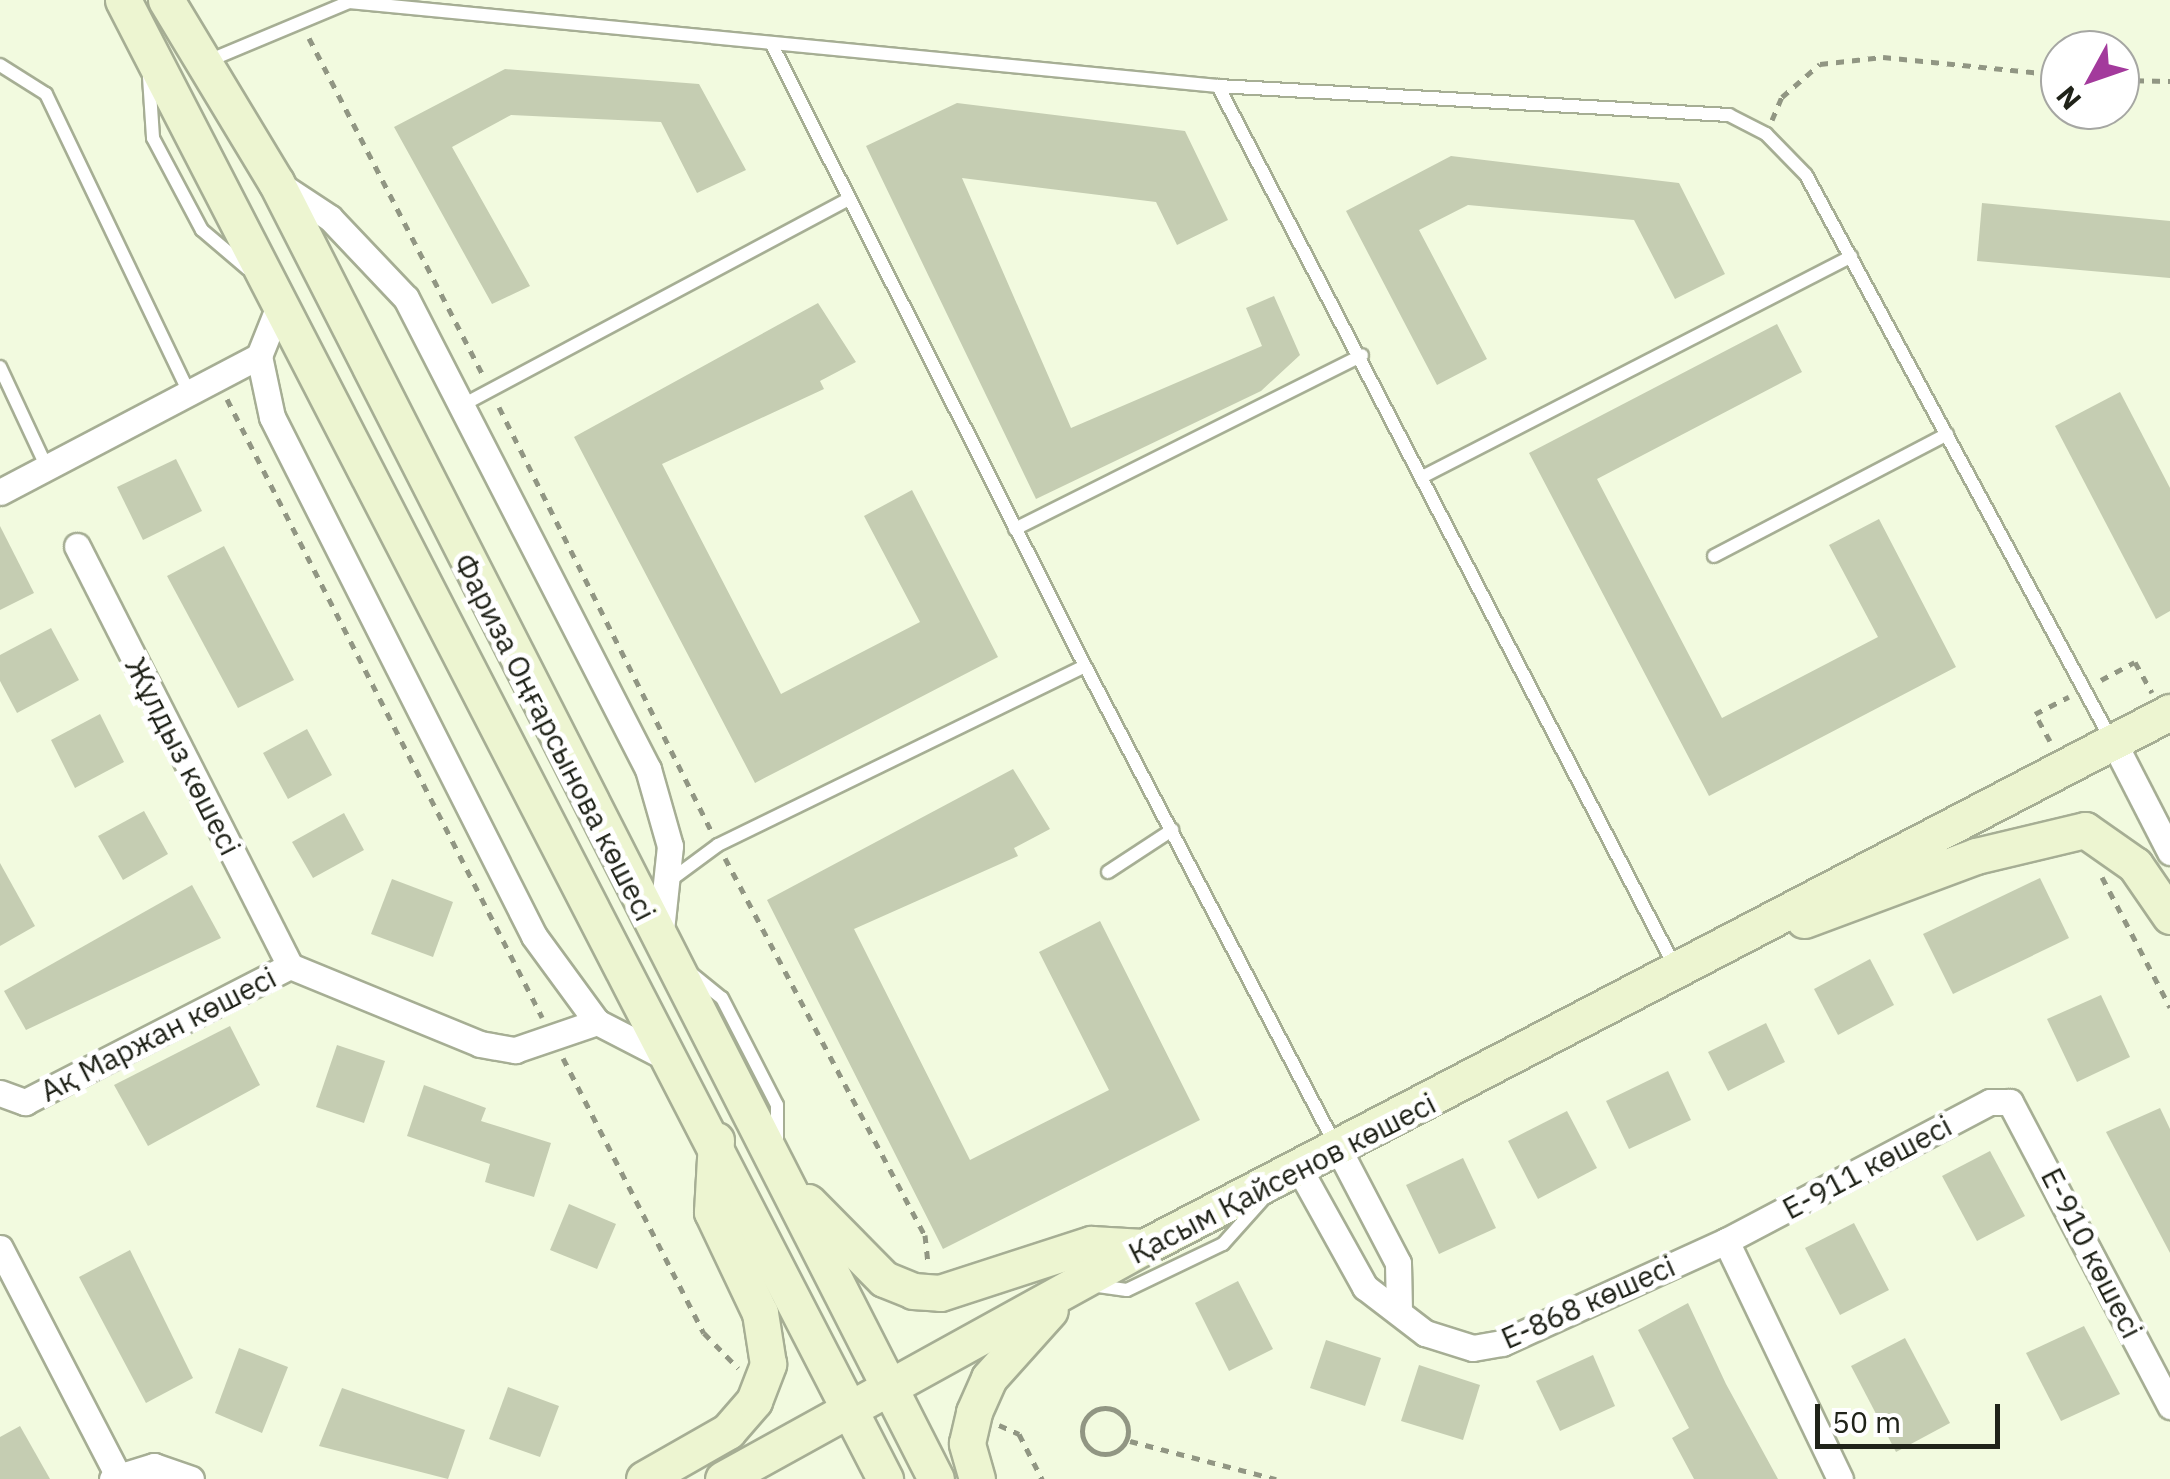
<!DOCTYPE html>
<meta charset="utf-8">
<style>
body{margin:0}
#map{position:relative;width:2170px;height:1479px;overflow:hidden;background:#f2fadf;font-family:"IBM Plex Sans",sans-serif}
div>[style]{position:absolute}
.building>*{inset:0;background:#c5cdb2}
.path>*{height:5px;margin-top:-2.5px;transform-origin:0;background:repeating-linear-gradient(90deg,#919683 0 8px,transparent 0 16px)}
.path>.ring{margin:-2.5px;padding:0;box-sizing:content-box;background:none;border:5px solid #919683;border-radius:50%}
.roads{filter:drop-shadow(2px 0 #a6ae94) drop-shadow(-2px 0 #a6ae94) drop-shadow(0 2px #a6ae94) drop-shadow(0 -2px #a6ae94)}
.lane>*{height:12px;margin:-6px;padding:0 6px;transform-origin:6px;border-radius:6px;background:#fff}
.street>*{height:25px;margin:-12.5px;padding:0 12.5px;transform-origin:12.5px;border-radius:12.5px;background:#fff}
.secondary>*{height:35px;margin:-17.5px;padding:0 17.5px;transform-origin:17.5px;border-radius:17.5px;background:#edf5d1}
span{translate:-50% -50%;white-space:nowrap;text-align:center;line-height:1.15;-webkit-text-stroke:10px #fff;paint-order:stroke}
.street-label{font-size:30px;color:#202319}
.north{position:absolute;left:2040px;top:30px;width:100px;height:100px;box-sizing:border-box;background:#fff;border:2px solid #a6a7a3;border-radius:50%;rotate:230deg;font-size:28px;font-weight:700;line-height:40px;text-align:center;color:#202319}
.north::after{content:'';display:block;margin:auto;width:35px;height:45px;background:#a33a9c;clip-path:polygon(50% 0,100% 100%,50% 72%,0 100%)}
.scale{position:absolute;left:1815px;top:1404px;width:185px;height:45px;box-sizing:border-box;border:5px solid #202319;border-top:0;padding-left:12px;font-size:30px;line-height:35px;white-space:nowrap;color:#202319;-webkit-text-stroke:8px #fff;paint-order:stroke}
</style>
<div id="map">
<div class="building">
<i style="clip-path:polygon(505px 69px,699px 84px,746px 170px,697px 193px,661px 122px,511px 115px,452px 147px,530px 286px,492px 304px,394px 127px)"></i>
<i style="clip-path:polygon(957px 103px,1185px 131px,1228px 220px,1177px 245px,1156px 202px,962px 178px,1071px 428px,1262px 346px,1246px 308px,1274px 296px,1300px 355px,1261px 391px,1036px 499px,866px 146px)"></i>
<i style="clip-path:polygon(1451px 156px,1679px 183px,1725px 274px,1675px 299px,1634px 220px,1468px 205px,1419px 230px,1487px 359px,1437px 385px,1346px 211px)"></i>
<i style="clip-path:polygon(1982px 203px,2170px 221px,2170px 278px,1977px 261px)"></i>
<i style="clip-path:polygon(818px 303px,856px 362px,820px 381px,824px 389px,662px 464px,781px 694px,920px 622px,864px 516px,912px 490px,998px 657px,755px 783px,574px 437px)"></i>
<i style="clip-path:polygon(1777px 324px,1802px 372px,1597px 479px,1722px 718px,1878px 637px,1829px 545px,1879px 519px,1956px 667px,1709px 796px,1529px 453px)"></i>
<i style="clip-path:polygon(2120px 392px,2170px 488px,2170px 611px,2156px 619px,2055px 426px)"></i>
<i style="clip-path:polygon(176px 459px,202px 511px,143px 540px,117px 487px)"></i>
<i style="clip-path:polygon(0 526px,34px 593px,0 610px)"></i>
<i style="clip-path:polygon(224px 546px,294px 680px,238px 708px,167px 576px)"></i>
<i style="clip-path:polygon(51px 628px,79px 680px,17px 713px,0 681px,0 655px)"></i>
<i style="clip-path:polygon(100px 714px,124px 762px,75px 788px,51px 740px)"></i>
<i style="clip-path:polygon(307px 729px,332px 775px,288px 799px,263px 753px)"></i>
<i style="clip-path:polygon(1013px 769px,1050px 829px,1014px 848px,1018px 856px,854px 929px,970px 1160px,1109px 1090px,1039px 952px,1100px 921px,1200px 1120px,943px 1249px,767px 900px)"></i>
<i style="clip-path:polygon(144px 811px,168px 854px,123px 880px,98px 836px)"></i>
<i style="clip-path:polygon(344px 813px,364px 850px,313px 878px,292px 842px)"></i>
<i style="clip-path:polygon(0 863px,35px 926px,0 946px)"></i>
<i style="clip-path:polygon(2040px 878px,2069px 938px,1953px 994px,1923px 934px)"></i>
<i style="clip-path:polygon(392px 879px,453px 902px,433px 957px,371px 934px)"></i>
<i style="clip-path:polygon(192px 885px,221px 938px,26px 1030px,4px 991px)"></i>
<i style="clip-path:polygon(1870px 959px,1894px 1005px,1838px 1035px,1814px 989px)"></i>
<i style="clip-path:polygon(2101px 995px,2130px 1057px,2077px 1082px,2047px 1019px)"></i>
<i style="clip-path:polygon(1766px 1023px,1785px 1062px,1728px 1091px,1708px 1052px)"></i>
<i style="clip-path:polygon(230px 1026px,260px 1085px,148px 1146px,114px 1085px)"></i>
<i style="clip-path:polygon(337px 1045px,385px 1061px,364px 1123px,316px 1107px)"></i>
<i style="clip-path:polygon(1668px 1071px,1691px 1120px,1629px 1149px,1606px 1101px)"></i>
<i style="clip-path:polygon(424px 1085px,486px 1108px,481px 1121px,551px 1143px,534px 1197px,485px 1182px,490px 1164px,407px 1136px)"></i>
<i style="clip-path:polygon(2160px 1108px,2170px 1129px,2170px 1253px,2106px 1132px)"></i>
<i style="clip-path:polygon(1567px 1111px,1597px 1168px,1538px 1199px,1508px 1141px)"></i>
<i style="clip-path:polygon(1990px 1151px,2025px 1216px,1977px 1241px,1942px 1176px)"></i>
<i style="clip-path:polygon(1463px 1158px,1496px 1228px,1439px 1254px,1406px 1185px)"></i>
<i style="clip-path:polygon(569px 1204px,616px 1224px,597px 1269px,550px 1250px)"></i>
<i style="clip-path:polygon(1854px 1223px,1889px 1290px,1840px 1315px,1805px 1248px)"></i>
<i style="clip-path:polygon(130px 1250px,193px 1378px,146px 1403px,79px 1277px)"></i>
<i style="clip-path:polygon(1238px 1281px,1273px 1349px,1229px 1371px,1195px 1303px)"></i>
<i style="clip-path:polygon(1688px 1303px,1726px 1384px,1778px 1479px,1694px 1479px,1672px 1438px,1689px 1428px,1638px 1330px)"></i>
<i style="clip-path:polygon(2084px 1326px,2120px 1394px,2061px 1421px,2026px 1353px)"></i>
<i style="clip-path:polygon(1905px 1338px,1950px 1423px,1896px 1452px,1851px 1366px)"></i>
<i style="clip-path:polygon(1326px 1340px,1381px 1358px,1365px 1406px,1310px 1388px)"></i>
<i style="clip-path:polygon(239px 1348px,288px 1367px,262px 1433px,215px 1413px)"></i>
<i style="clip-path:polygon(1593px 1355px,1615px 1406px,1560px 1431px,1536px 1381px)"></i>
<i style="clip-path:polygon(1419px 1365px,1480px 1385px,1463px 1440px,1401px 1421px)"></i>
<i style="clip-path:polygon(508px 1387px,559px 1406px,540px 1457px,489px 1439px)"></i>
<i style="clip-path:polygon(342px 1388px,465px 1430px,448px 1479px,319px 1446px)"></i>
<i style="clip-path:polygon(20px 1426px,50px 1479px,0 1479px,0 1437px)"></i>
</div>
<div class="path">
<i style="left:309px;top:38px;width:379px;rotate:62.7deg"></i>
<i style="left:2120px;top:80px;width:50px;rotate:1.1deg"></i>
<i style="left:1772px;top:120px;width:25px;rotate:-67deg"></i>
<i style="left:1782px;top:97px;width:50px;rotate:-41deg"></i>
<i style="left:1820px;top:64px;width:63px;rotate:-6.3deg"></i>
<i style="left:1883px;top:57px;width:178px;rotate:5.8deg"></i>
<i style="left:227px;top:399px;width:694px;rotate:62.99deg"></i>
<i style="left:499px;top:407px;width:474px;rotate:63.4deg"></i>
<i style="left:2101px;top:680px;width:38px;rotate:-28deg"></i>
<i style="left:2135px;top:662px;width:35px;rotate:61deg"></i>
<i style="left:2050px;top:741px;width:31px;rotate:-119deg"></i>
<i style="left:2035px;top:714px;width:38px;rotate:-27deg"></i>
<i style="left:725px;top:858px;width:427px;rotate:62.1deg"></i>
<i style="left:925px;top:1235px;width:27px;rotate:84deg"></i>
<i style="left:2102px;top:877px;width:147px;rotate:62.4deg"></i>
<i style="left:563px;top:1058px;width:309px;rotate:62.9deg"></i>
<i style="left:704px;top:1333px;width:49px;rotate:45.8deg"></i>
<i class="ring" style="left:1082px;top:1408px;width:41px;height:41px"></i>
<i style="left:999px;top:1425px;width:22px;rotate:24deg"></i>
<i style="left:1019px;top:1434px;width:51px;rotate:62.9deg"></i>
<i style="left:1130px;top:1441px;width:151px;rotate:14.6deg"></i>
</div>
<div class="roads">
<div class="lane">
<i style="left:772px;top:45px;width:695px;rotate:63.25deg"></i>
<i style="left:208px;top:61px;width:153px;rotate:-22.7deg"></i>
<i style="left:349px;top:2px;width:873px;rotate:5.52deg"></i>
<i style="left:1218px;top:86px;width:512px;rotate:3.25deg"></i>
<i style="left:1729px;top:115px;width:42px;rotate:27.2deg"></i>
<i style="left:1766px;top:134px;width:57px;rotate:45.7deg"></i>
<i style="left:1806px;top:175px;width:641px;rotate:61.6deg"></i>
<i style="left:0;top:65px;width:54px;rotate:32.2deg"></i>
<i style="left:46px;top:94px;width:331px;rotate:64.4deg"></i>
<i style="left:149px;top:77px;width:61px;rotate:86.2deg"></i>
<i style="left:153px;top:138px;width:104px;rotate:62deg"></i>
<i style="left:202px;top:230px;width:60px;rotate:40.3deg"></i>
<i style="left:1218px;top:86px;width:992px;rotate:62.58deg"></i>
<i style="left:0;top:367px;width:111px;rotate:65deg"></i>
<i style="left:461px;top:406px;width:438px;rotate:-28.1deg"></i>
<i style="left:1426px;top:475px;width:478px;rotate:-27.2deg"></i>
<i style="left:1015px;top:529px;width:388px;rotate:-26.6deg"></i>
<i style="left:1714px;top:556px;width:263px;rotate:-27.6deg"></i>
<i style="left:1108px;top:872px;width:77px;rotate:-33.3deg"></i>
<i style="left:668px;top:882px;width:62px;rotate:-36.5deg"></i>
<i style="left:718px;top:845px;width:408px;rotate:-26deg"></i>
<i style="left:1085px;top:666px;width:542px;rotate:62.39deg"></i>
<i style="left:692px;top:974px;width:38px;rotate:39deg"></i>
<i style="left:722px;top:998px;width:120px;rotate:62.8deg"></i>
<i style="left:777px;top:1105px;width:36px;rotate:90deg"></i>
<i style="left:1091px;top:1285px;width:36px;rotate:8deg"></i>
<i style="left:1127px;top:1290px;width:106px;rotate:-25.6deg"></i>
<i style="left:1223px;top:1244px;width:63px;rotate:-48.2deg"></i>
</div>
<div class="street">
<i style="left:280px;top:185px;width:60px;rotate:33.4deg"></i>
<i style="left:330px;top:218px;width:110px;rotate:46.5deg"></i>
<i style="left:406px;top:298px;width:530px;rotate:62.81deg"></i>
<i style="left:648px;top:769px;width:80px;rotate:74.1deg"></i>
<i style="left:670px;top:846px;width:95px;rotate:96.1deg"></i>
<i style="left:279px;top:306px;width:54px;rotate:111.8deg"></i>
<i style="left:259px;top:356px;width:62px;rotate:78deg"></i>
<i style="left:272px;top:417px;width:581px;rotate:63.21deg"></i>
<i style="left:534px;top:936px;width:107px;rotate:53.8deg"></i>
<i style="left:597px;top:1022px;width:85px;rotate:27.2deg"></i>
<i style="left:0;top:492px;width:293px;rotate:-27.7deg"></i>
<i style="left:77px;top:546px;width:471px;rotate:63.1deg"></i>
<i style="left:2113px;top:741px;width:125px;rotate:62.8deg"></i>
<i style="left:0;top:1093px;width:27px;rotate:20deg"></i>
<i style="left:25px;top:1102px;width:298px;rotate:-27.2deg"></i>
<i style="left:290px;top:966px;width:205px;rotate:22.3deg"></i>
<i style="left:480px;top:1044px;width:36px;rotate:10deg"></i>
<i style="left:515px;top:1050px;width:87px;rotate:-18.9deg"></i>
<i style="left:1340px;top:1152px;width:125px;rotate:62.4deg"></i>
<i style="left:1398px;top:1263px;width:46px;rotate:88.8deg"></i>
<i style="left:1301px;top:1172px;width:132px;rotate:60.9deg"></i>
<i style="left:1365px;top:1287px;width:76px;rotate:37.5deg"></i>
<i style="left:1425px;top:1333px;width:50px;rotate:17.4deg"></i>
<i style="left:1473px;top:1348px;width:29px;rotate:-10deg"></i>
<i style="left:1502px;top:1343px;width:246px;rotate:-24.5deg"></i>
<i style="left:1726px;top:1241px;width:298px;rotate:-27.8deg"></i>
<i style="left:1990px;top:1102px;width:20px"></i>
<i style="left:2010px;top:1102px;width:344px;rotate:62.2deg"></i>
<i style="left:1726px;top:1241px;width:264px;rotate:64.4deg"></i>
<i style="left:0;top:1248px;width:257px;rotate:62.6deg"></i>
<i style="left:112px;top:1479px;width:44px;rotate:-17.2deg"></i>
<i style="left:154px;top:1466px;width:39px;rotate:19deg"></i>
</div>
<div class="secondary">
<i style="left:123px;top:0;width:1664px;rotate:62.74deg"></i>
<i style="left:166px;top:0;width:213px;rotate:58.9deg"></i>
<i style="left:276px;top:182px;width:1455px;rotate:63.03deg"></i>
<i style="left:1804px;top:920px;width:184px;rotate:-20.4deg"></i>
<i style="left:1976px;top:856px;width:112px;rotate:-13.4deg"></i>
<i style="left:2085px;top:830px;width:61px;rotate:35deg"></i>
<i style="left:2135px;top:865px;width:62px;rotate:55.5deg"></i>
<i style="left:808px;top:1202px;width:108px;rotate:45.4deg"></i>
<i style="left:884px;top:1279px;width:31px;rotate:22deg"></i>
<i style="left:913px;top:1291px;width:27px;rotate:4deg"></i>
<i style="left:940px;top:1293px;width:159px;rotate:-18deg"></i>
<i style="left:1091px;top:1244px;width:52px;rotate:3.3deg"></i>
<i style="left:644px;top:1479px;width:97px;rotate:-29.7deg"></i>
<i style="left:728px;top:1431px;width:40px;rotate:-49deg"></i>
<i style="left:754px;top:1401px;width:40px;rotate:-69deg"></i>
<i style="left:768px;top:1364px;width:52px;rotate:-98.9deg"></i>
<i style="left:760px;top:1313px;width:112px;rotate:-115.4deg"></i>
<i style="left:712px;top:1212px;width:72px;rotate:-86.8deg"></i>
<i style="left:723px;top:1479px;width:481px;rotate:-28.9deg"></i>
<i style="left:1144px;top:1247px;width:1157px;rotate:-27.54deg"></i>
<i style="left:977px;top:1479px;width:37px;rotate:-106deg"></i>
<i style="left:967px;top:1443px;width:32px;rotate:-77deg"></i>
<i style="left:974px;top:1412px;width:37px;rotate:-66deg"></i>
<i style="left:989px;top:1378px;width:91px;rotate:-48.1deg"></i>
</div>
</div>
<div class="street-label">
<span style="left:555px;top:737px;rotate:63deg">Фариза Оңғарсынова көшесі</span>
<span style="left:183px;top:756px;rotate:63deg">Жұлдыз көшесі</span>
<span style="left:158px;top:1034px;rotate:-27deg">Ақ Маржан көшесі</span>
<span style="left:1867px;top:1167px;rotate:-28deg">Е-911 көшесі</span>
<span style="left:1282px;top:1178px;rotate:-27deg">Қасым Қайсенов көшесі</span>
<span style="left:2092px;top:1253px;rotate:63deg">Е-910 көшесі</span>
<span style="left:1588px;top:1302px;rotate:-24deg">Е-868 көшесі</span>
</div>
<div class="north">N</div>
<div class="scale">50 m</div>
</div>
